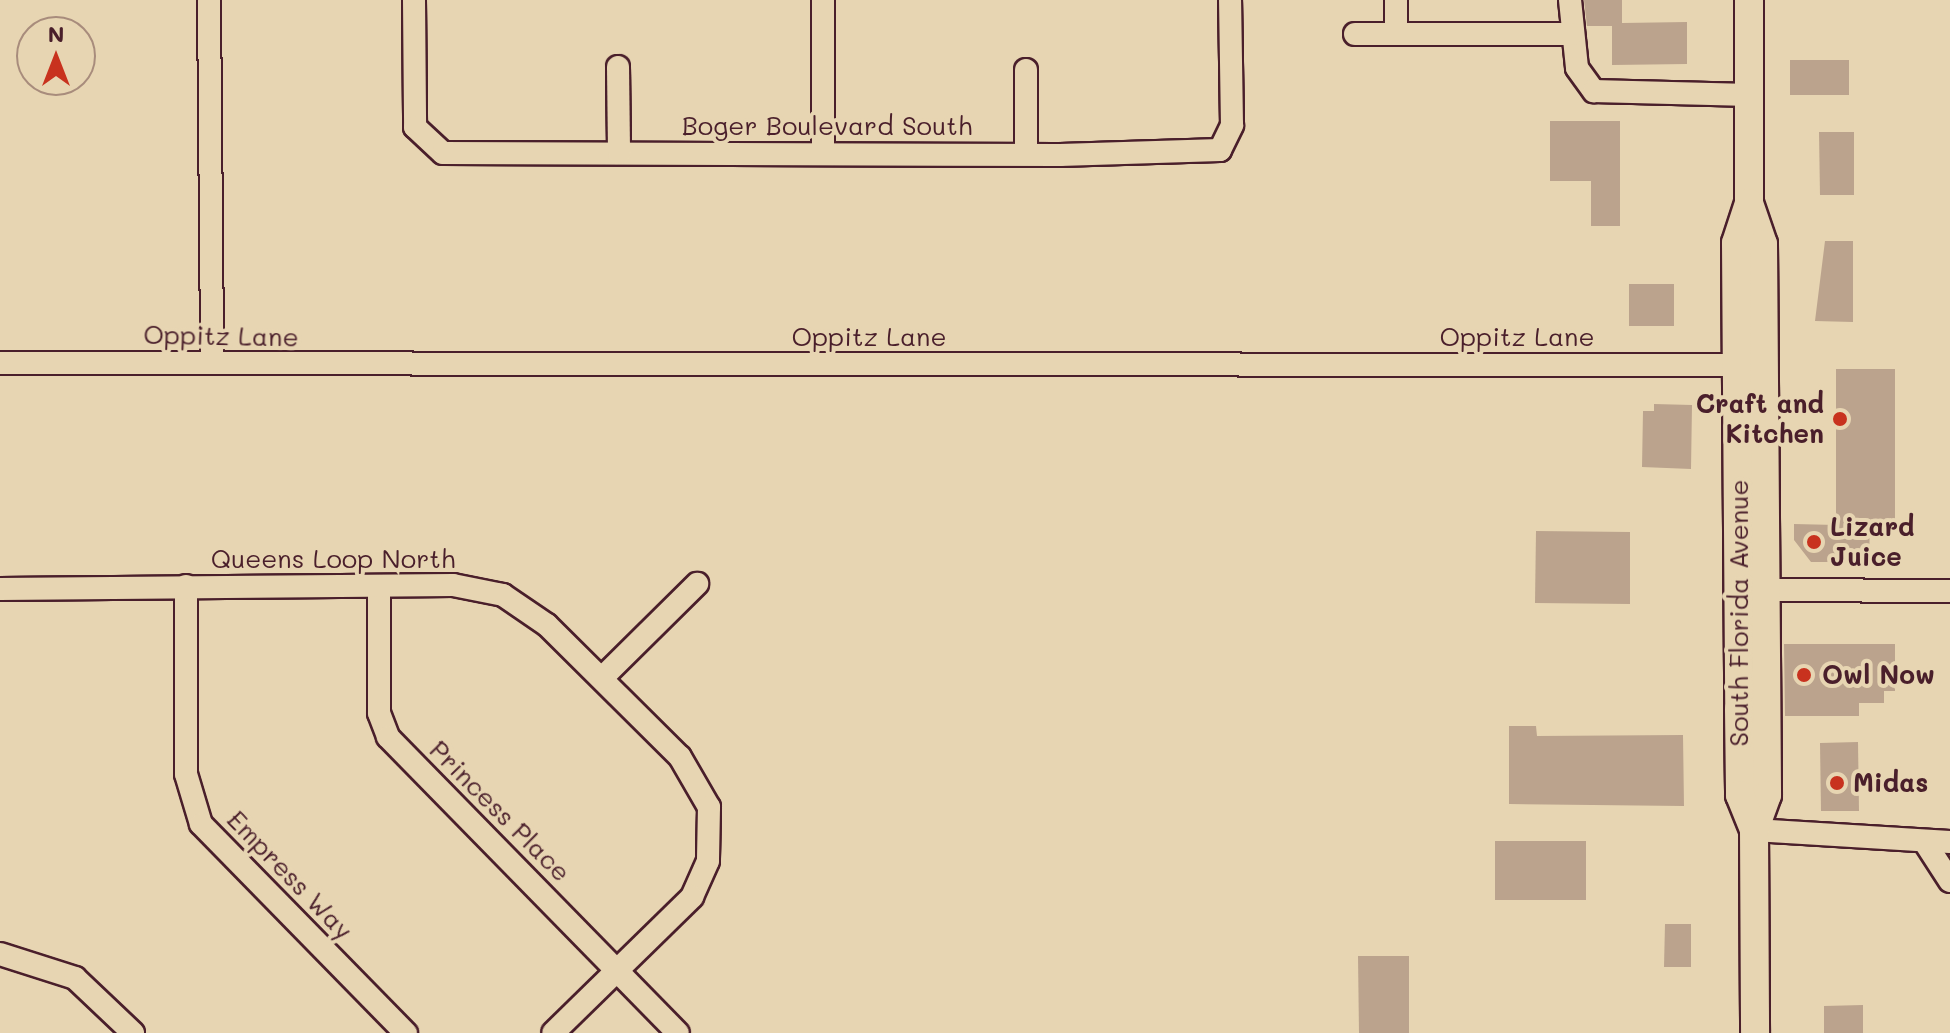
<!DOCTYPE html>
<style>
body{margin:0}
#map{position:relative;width:1950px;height:1033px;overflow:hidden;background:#e7d5b2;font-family:Mali,sans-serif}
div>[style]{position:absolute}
.building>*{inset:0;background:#bba38d}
.roads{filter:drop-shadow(2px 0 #4a1f2b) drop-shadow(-2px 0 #4a1f2b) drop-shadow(0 2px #4a1f2b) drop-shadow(0 -2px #4a1f2b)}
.minor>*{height:22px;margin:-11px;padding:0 11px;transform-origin:11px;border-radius:11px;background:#e7d5b2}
.major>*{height:28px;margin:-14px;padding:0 14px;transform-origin:14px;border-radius:14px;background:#e7d5b2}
.dots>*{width:22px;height:22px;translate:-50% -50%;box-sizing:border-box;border:4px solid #e7d5b2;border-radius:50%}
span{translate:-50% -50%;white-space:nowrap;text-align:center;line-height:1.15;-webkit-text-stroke:8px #e7d5b2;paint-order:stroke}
.street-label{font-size:26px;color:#4a1f2b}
.poi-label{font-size:26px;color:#4a1f2b;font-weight:700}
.right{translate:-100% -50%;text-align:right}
.left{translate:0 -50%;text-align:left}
.north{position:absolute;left:16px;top:16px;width:80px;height:80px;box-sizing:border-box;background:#e7d5b2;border:2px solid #a88c7c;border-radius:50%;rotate:0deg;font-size:22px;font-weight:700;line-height:32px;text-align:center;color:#4a1f2b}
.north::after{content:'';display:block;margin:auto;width:28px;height:36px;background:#c8321e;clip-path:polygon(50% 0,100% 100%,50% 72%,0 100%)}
</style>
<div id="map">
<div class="building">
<i style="clip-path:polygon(1584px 0,1622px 0,1622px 23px,1687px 22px,1687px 64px,1612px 65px,1612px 26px,1587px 26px)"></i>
<i style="clip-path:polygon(1790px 60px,1849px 60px,1849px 95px,1790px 95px)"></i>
<i style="clip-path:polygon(1550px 121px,1620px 121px,1620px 226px,1591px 226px,1591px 181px,1550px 181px)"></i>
<i style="clip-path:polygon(1819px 132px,1854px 132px,1854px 195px,1820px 195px)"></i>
<i style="clip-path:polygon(1825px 241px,1853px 241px,1853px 322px,1815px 321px)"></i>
<i style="clip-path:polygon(1629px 284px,1674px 284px,1674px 326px,1629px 326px)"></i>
<i style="clip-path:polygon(1836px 369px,1895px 369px,1895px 520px,1870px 520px,1869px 562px,1811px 562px,1794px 540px,1794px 524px,1836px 525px)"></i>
<i style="clip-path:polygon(1654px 404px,1692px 405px,1691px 469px,1642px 467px,1643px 411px,1654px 411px)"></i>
<i style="clip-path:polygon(1536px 531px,1630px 532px,1630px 604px,1535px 603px)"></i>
<i style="clip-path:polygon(1784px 644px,1895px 644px,1895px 691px,1884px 691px,1884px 703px,1859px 703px,1859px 716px,1785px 716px)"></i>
<i style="clip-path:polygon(1509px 726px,1536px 726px,1537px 736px,1683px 735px,1684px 806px,1509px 804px)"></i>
<i style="clip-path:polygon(1858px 742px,1859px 811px,1821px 811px,1820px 743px)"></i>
<i style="clip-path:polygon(1495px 841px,1586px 841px,1586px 900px,1495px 900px)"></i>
<i style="clip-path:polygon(1665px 924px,1691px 924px,1691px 967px,1664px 967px)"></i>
<i style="clip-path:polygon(1358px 956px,1409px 956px,1409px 1033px,1359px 1033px)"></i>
<i style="clip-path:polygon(1863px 1005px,1863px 1033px,1824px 1033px,1824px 1006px)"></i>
</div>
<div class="roads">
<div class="minor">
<i style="left:209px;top:0;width:363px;rotate:89.5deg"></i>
<i style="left:414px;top:0;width:127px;rotate:89.5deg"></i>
<i style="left:415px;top:127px;width:38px;rotate:43deg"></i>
<i style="left:443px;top:153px;width:617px;rotate:0.19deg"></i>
<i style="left:1060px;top:155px;width:160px;rotate:-1.8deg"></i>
<i style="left:1220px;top:150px;width:28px;rotate:-64deg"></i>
<i style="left:1232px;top:125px;width:125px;rotate:-90.9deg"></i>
<i style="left:823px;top:0;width:154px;rotate:90deg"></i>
<i style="left:1396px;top:0;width:34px;rotate:90deg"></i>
<i style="left:1570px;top:0;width:68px;rotate:84.1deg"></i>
<i style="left:1577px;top:68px;width:29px;rotate:54deg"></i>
<i style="left:1594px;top:91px;width:155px;rotate:1.5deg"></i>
<i style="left:1355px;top:34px;width:217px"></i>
<i style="left:618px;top:67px;width:86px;rotate:89.3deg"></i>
<i style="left:1026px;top:154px;width:84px;rotate:-90deg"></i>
<i style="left:0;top:363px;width:1738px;rotate:0.07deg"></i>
<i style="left:186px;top:586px;width:188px;rotate:90deg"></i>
<i style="left:186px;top:774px;width:52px;rotate:73.3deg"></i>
<i style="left:201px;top:824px;width:293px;rotate:45.6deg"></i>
<i style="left:379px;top:586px;width:127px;rotate:90deg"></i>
<i style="left:379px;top:713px;width:26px;rotate:69deg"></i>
<i style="left:388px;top:737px;width:414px;rotate:45.6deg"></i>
<i style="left:0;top:589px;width:453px;rotate:-0.5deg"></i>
<i style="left:453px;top:585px;width:51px;rotate:11.3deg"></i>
<i style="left:503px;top:595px;width:53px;rotate:34.3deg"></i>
<i style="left:547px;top:625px;width:187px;rotate:44.8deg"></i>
<i style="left:680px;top:757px;width:58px;rotate:59.9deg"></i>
<i style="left:709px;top:807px;width:54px;rotate:91.1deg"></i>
<i style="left:708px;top:861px;width:39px;rotate:114deg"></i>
<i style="left:692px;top:897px;width:194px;rotate:135.6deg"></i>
<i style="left:1766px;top:590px;width:184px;rotate:0.3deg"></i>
<i style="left:602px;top:678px;width:134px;rotate:-44.7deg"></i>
<i style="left:1754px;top:830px;width:196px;rotate:3.5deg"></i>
<i style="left:1926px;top:844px;width:44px;rotate:57deg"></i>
<i style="left:0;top:954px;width:79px;rotate:17.7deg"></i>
<i style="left:75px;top:978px;width:80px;rotate:43.5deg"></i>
</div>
<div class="major">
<i style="left:1749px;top:0;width:203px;rotate:90deg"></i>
<i style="left:1749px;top:203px;width:43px;rotate:71.1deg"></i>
<i style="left:1763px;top:244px;width:551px;rotate:89.58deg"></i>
<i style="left:1767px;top:795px;width:37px;rotate:110deg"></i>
<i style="left:1754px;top:830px;width:203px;rotate:89.7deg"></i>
<i style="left:1749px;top:203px;width:42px;rotate:108deg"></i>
<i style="left:1736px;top:243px;width:466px;rotate:89.6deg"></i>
<i style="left:1739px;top:709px;width:86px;rotate:89.3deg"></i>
<i style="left:1740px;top:795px;width:38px;rotate:68deg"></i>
</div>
</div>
<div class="dots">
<i style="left:1840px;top:419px;background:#c8321e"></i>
<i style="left:1814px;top:542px;background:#c8321e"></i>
<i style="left:1804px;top:675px;background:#c8321e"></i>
<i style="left:1837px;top:783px;background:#c8321e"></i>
</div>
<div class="street-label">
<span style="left:827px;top:126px">Boger Boulevard South</span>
<span style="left:221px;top:336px;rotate:1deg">Oppitz Lane</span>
<span style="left:869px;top:337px">Oppitz Lane</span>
<span style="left:1517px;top:337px">Oppitz Lane</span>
<span style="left:333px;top:559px">Queens Loop North</span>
<span style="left:1739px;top:613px;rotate:-90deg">South Florida Avenue</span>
<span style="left:500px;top:811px;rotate:45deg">Princess Place</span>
<span style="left:290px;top:875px;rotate:46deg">Empress Way</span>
</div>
<div class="poi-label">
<span class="right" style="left:1824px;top:419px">Craft and<br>Kitchen</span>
<span class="left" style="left:1830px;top:542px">Lizard<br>Juice</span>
<span class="left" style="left:1822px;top:675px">Owl Now</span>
<span class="left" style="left:1853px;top:783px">Midas</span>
</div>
<div class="north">N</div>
</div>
